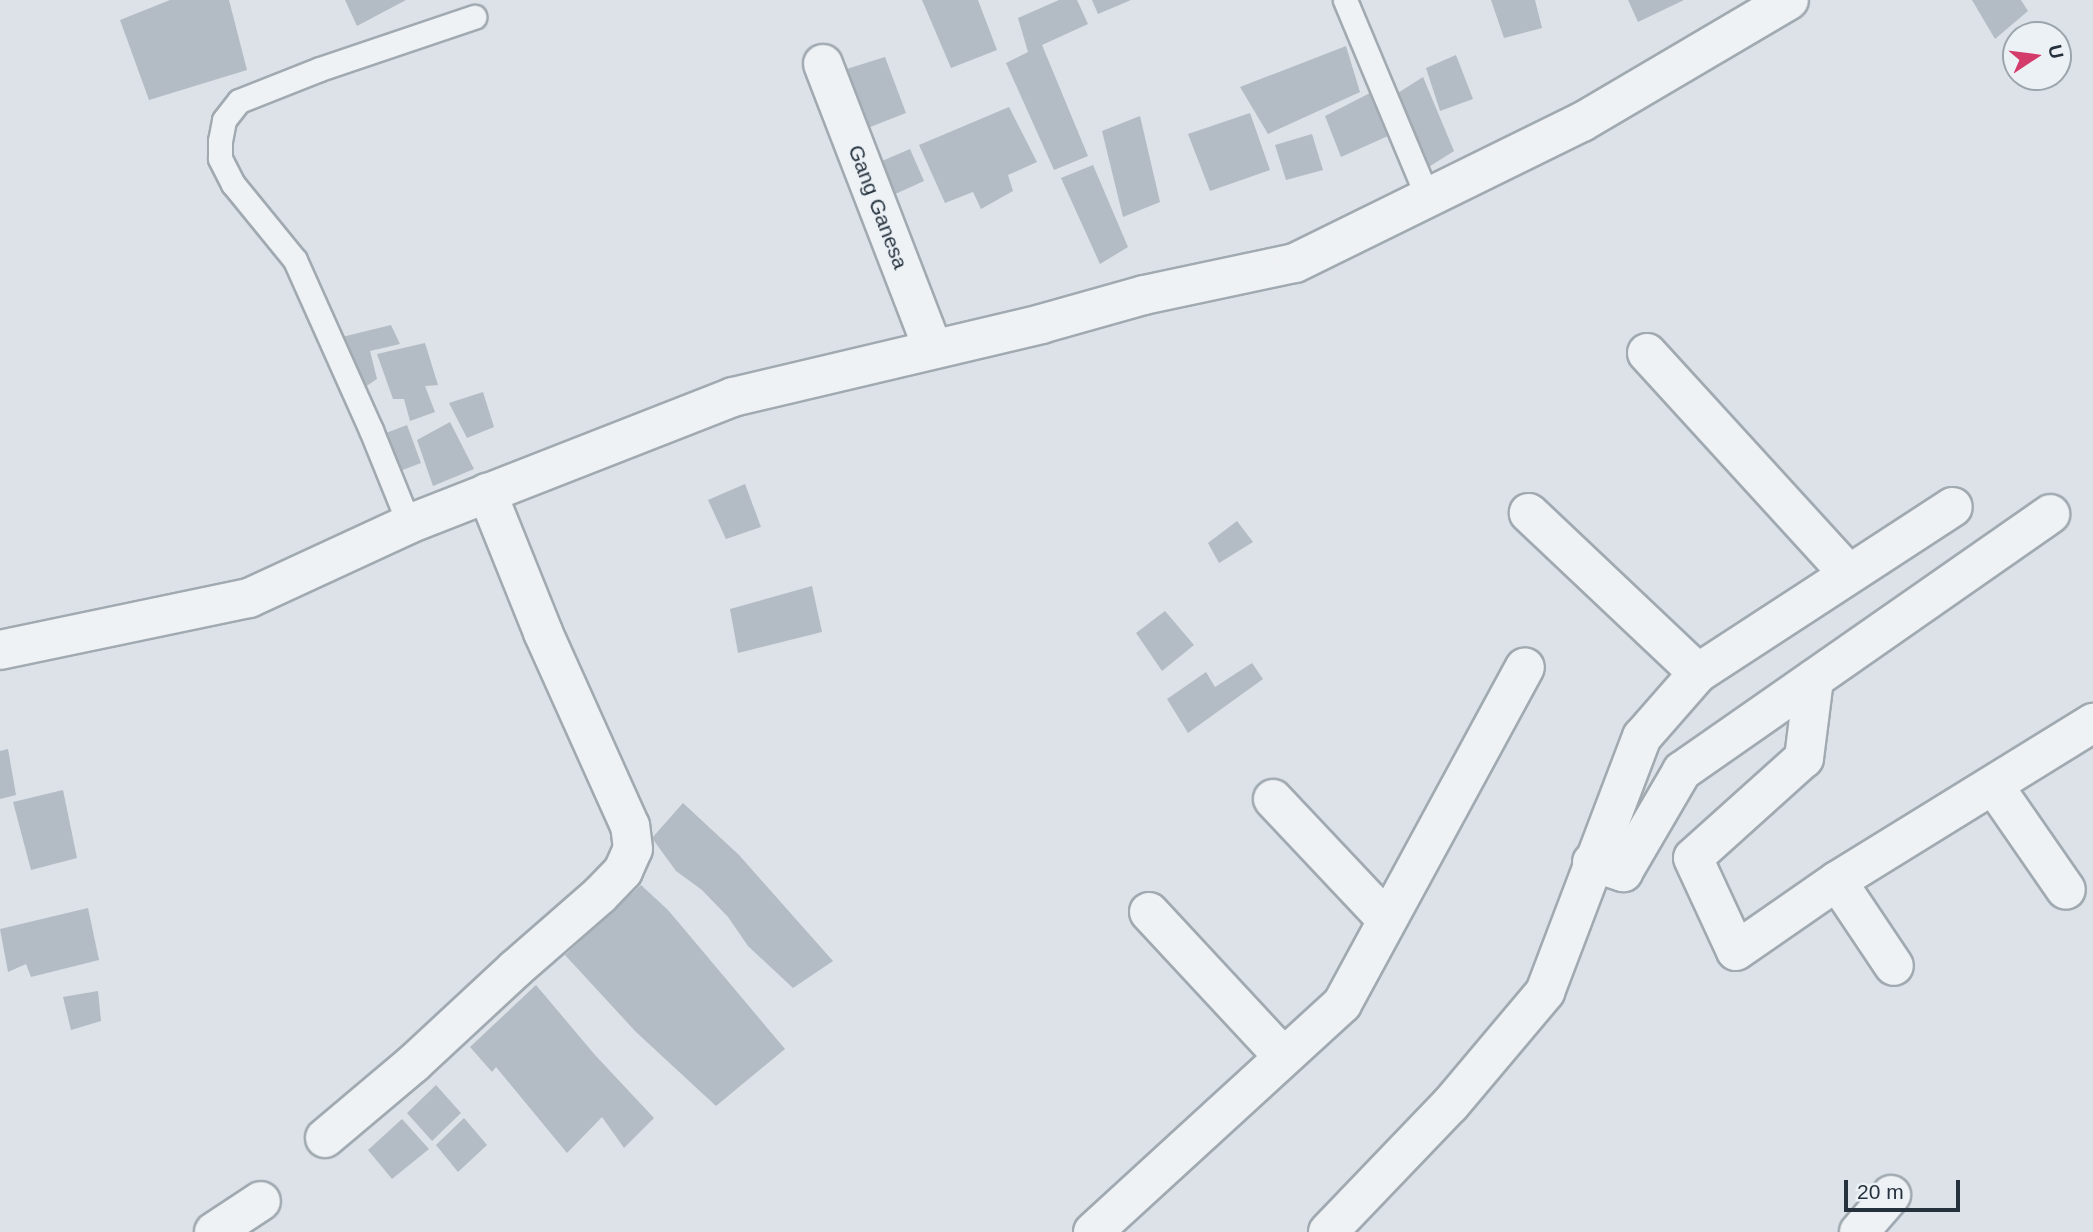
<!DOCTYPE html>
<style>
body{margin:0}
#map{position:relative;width:2093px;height:1232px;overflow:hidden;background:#dce2e7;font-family:Helvetica,sans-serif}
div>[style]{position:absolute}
.building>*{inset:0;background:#b3bcc4}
.roads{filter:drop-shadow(2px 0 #a1aab1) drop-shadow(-2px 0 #a1aab1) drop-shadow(0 2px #a1aab1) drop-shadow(0 -2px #a1aab1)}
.service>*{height:23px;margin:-11.5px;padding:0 11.5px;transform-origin:11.5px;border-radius:11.5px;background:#eff2f5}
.minor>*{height:38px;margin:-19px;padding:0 19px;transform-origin:19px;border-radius:19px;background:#eff2f5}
.tertiary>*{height:38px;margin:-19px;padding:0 19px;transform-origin:19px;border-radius:19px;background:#eff2f5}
span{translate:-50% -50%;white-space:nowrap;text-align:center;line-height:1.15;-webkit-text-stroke:5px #ecf1f5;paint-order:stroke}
.street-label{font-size:21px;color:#25323e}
.north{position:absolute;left:2002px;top:21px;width:70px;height:70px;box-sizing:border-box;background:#ecf1f5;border:2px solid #9ca5ac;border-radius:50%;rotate:77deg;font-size:19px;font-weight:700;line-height:28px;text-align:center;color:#25323e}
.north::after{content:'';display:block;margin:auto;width:24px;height:32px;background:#d33b6a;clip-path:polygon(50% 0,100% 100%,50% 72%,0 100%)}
.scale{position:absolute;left:1844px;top:1180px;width:116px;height:32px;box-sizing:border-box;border:4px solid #25323e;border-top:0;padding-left:9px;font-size:21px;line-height:24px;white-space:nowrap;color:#25323e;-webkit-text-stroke:5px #ecf1f5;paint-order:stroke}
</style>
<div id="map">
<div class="building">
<i style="clip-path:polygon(170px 0,229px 0,247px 70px,149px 100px,120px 20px)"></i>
<i style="clip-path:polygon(345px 0,406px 0,357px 26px)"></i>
<i style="clip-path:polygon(922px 0,978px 0,997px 50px,951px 68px)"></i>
<i style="clip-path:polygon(1059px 0,1077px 0,1088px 24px,1042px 45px,1088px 156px,1054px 170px,1006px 63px,1028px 52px,1018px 18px)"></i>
<i style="clip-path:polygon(1092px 0,1131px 0,1098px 14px)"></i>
<i style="clip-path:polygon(1491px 0,1535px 0,1542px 28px,1504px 38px)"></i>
<i style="clip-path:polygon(1628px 0,1684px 0,1638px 22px)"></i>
<i style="clip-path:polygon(1972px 0,2021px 0,2028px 11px,1995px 39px)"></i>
<i style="clip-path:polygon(1346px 46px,1360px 92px,1268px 134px,1240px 87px)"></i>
<i style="clip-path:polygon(1456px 55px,1473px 99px,1440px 111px,1426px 68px)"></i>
<i style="clip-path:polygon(885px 57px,906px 113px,865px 129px,837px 72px)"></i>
<i style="clip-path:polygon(1423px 77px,1454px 151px,1424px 170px,1390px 98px)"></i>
<i style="clip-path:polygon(1370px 93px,1388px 136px,1341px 157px,1325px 116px)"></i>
<i style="clip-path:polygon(1009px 107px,1037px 162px,1008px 175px,1013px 191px,981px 209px,973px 192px,945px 203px,919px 145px)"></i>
<i style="clip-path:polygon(1250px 113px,1270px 170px,1210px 191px,1188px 134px)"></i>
<i style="clip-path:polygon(1140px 116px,1160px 202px,1123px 217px,1102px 131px)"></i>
<i style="clip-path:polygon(1312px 134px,1323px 170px,1286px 180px,1275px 145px)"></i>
<i style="clip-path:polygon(910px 149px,924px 181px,882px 200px,868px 167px)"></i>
<i style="clip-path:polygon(1093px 165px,1128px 247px,1100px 264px,1061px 178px)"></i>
<i style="clip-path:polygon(391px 325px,400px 344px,370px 351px,377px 379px,365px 387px,342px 337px)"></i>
<i style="clip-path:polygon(425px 343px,438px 385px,425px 386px,435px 412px,410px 421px,404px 399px,393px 399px,377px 354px)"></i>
<i style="clip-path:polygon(483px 392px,494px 427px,467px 438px,449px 403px)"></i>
<i style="clip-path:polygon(450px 422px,474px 469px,433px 486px,417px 440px)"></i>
<i style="clip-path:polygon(407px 425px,421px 463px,400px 471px,386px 433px)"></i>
<i style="clip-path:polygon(745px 484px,761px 527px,726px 539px,708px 500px)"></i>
<i style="clip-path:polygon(1237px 521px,1253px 542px,1219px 563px,1208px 543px)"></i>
<i style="clip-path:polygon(812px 586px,822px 632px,738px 653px,730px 609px)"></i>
<i style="clip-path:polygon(1165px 611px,1194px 645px,1162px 671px,1136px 633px)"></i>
<i style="clip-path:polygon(1252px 663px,1263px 679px,1188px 733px,1167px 699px,1206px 672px,1215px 687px)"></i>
<i style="clip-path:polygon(8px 749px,16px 795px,0 799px,0 751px)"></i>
<i style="clip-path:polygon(63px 790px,77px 858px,31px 870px,13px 802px)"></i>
<i style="clip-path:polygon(683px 803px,739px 855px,833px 961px,793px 988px,748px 946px,728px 917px,702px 890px,676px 871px,652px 838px)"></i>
<i style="clip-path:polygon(641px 885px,668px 910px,785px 1049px,716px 1106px,636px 1032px,565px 955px)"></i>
<i style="clip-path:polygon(88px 908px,99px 960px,31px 977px,26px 964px,8px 972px,0 929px)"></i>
<i style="clip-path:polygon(536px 985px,595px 1055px,654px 1118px,624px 1148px,602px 1117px,567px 1153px,496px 1067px,492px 1072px,470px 1047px)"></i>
<i style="clip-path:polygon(98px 991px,101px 1021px,71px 1030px,63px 997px)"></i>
<i style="clip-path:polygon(436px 1085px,461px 1113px,432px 1141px,407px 1113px)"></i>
<i style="clip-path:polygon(464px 1118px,487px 1145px,458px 1172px,436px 1145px)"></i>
<i style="clip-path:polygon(402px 1119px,429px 1149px,392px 1179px,368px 1150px)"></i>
</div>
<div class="roads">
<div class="service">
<i style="left:1345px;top:0;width:215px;rotate:67.3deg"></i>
<i style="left:409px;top:524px;width:101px;rotate:-112deg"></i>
<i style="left:371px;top:430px;width:186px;rotate:-114.1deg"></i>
<i style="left:295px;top:260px;width:98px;rotate:-129.2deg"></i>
<i style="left:233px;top:184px;width:29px;rotate:-117deg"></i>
<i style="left:220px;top:158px;width:17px;rotate:-90deg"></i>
<i style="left:220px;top:141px;width:21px;rotate:-79deg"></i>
<i style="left:224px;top:120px;width:24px;rotate:-52deg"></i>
<i style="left:239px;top:101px;width:87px;rotate:-21.6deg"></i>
<i style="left:320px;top:69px;width:163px;rotate:-18.7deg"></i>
</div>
<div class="minor">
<i style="left:823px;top:64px;width:305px;rotate:68.9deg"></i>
<i style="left:1647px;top:353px;width:299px;rotate:47.6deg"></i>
<i style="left:1698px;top:673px;width:304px;rotate:-33.1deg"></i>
<i style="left:1814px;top:679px;width:80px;rotate:97.2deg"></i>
<i style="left:1804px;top:758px;width:149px;rotate:138deg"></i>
<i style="left:1693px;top:858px;width:102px;rotate:65.2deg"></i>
<i style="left:1736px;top:951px;width:123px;rotate:-34.7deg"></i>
<i style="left:1837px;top:881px;width:301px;rotate:-31.7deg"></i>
<i style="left:1994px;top:786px;width:126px;rotate:55.3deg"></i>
<i style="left:1273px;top:799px;width:165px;rotate:46.7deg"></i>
<i style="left:1592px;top:862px;width:33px;rotate:18deg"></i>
<i style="left:1623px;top:872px;width:117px;rotate:-59.7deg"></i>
<i style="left:1682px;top:771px;width:449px;rotate:-34.9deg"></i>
<i style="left:1837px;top:881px;width:102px;rotate:56.2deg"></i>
<i style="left:1149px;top:912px;width:195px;rotate:47.1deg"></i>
<i style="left:325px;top:1138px;width:116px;rotate:-40.1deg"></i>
<i style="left:414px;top:1063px;width:137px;rotate:-42.9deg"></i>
<i style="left:514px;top:970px;width:114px;rotate:-41.1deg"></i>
<i style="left:600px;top:895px;width:33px;rotate:-46deg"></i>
<i style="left:623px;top:871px;width:24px;rotate:-66deg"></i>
<i style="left:633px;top:849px;width:23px;rotate:-97deg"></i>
<i style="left:630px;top:826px;width:213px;rotate:-114.2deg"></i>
<i style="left:543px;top:632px;width:150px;rotate:-111.9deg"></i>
<i style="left:214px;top:1232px;width:56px;rotate:-33.4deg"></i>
<i style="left:1093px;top:1232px;width:338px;rotate:-42.5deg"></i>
<i style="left:1342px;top:1004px;width:383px;rotate:-61.5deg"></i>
<i style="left:1328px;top:1232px;width:176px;rotate:-46.2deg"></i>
<i style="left:1450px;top:1105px;width:148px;rotate:-49.9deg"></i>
<i style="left:1545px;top:992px;width:273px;rotate:-69.2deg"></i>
<i style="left:1642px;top:737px;width:85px;rotate:-48.8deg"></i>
<i style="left:1698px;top:673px;width:233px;rotate:-136.6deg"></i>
<i style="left:1859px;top:1232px;width:49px;rotate:-49.1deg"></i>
</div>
<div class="tertiary">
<i style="left:0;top:650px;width:254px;rotate:-11.8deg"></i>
<i style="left:249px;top:598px;width:176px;rotate:-24.8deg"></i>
<i style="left:409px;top:524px;width:348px;rotate:-21.4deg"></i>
<i style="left:733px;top:397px;width:317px;rotate:-13.3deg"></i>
<i style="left:1041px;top:324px;width:107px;rotate:-15.7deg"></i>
<i style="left:1144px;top:295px;width:154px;rotate:-12deg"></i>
<i style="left:1295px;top:263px;width:320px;rotate:-26.2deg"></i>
<i style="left:1582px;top:122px;width:240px;rotate:-30.5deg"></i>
</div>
</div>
<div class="street-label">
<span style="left:878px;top:207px;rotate:69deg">Gang Ganesa</span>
</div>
<div class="north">U</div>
<div class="scale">20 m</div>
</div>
